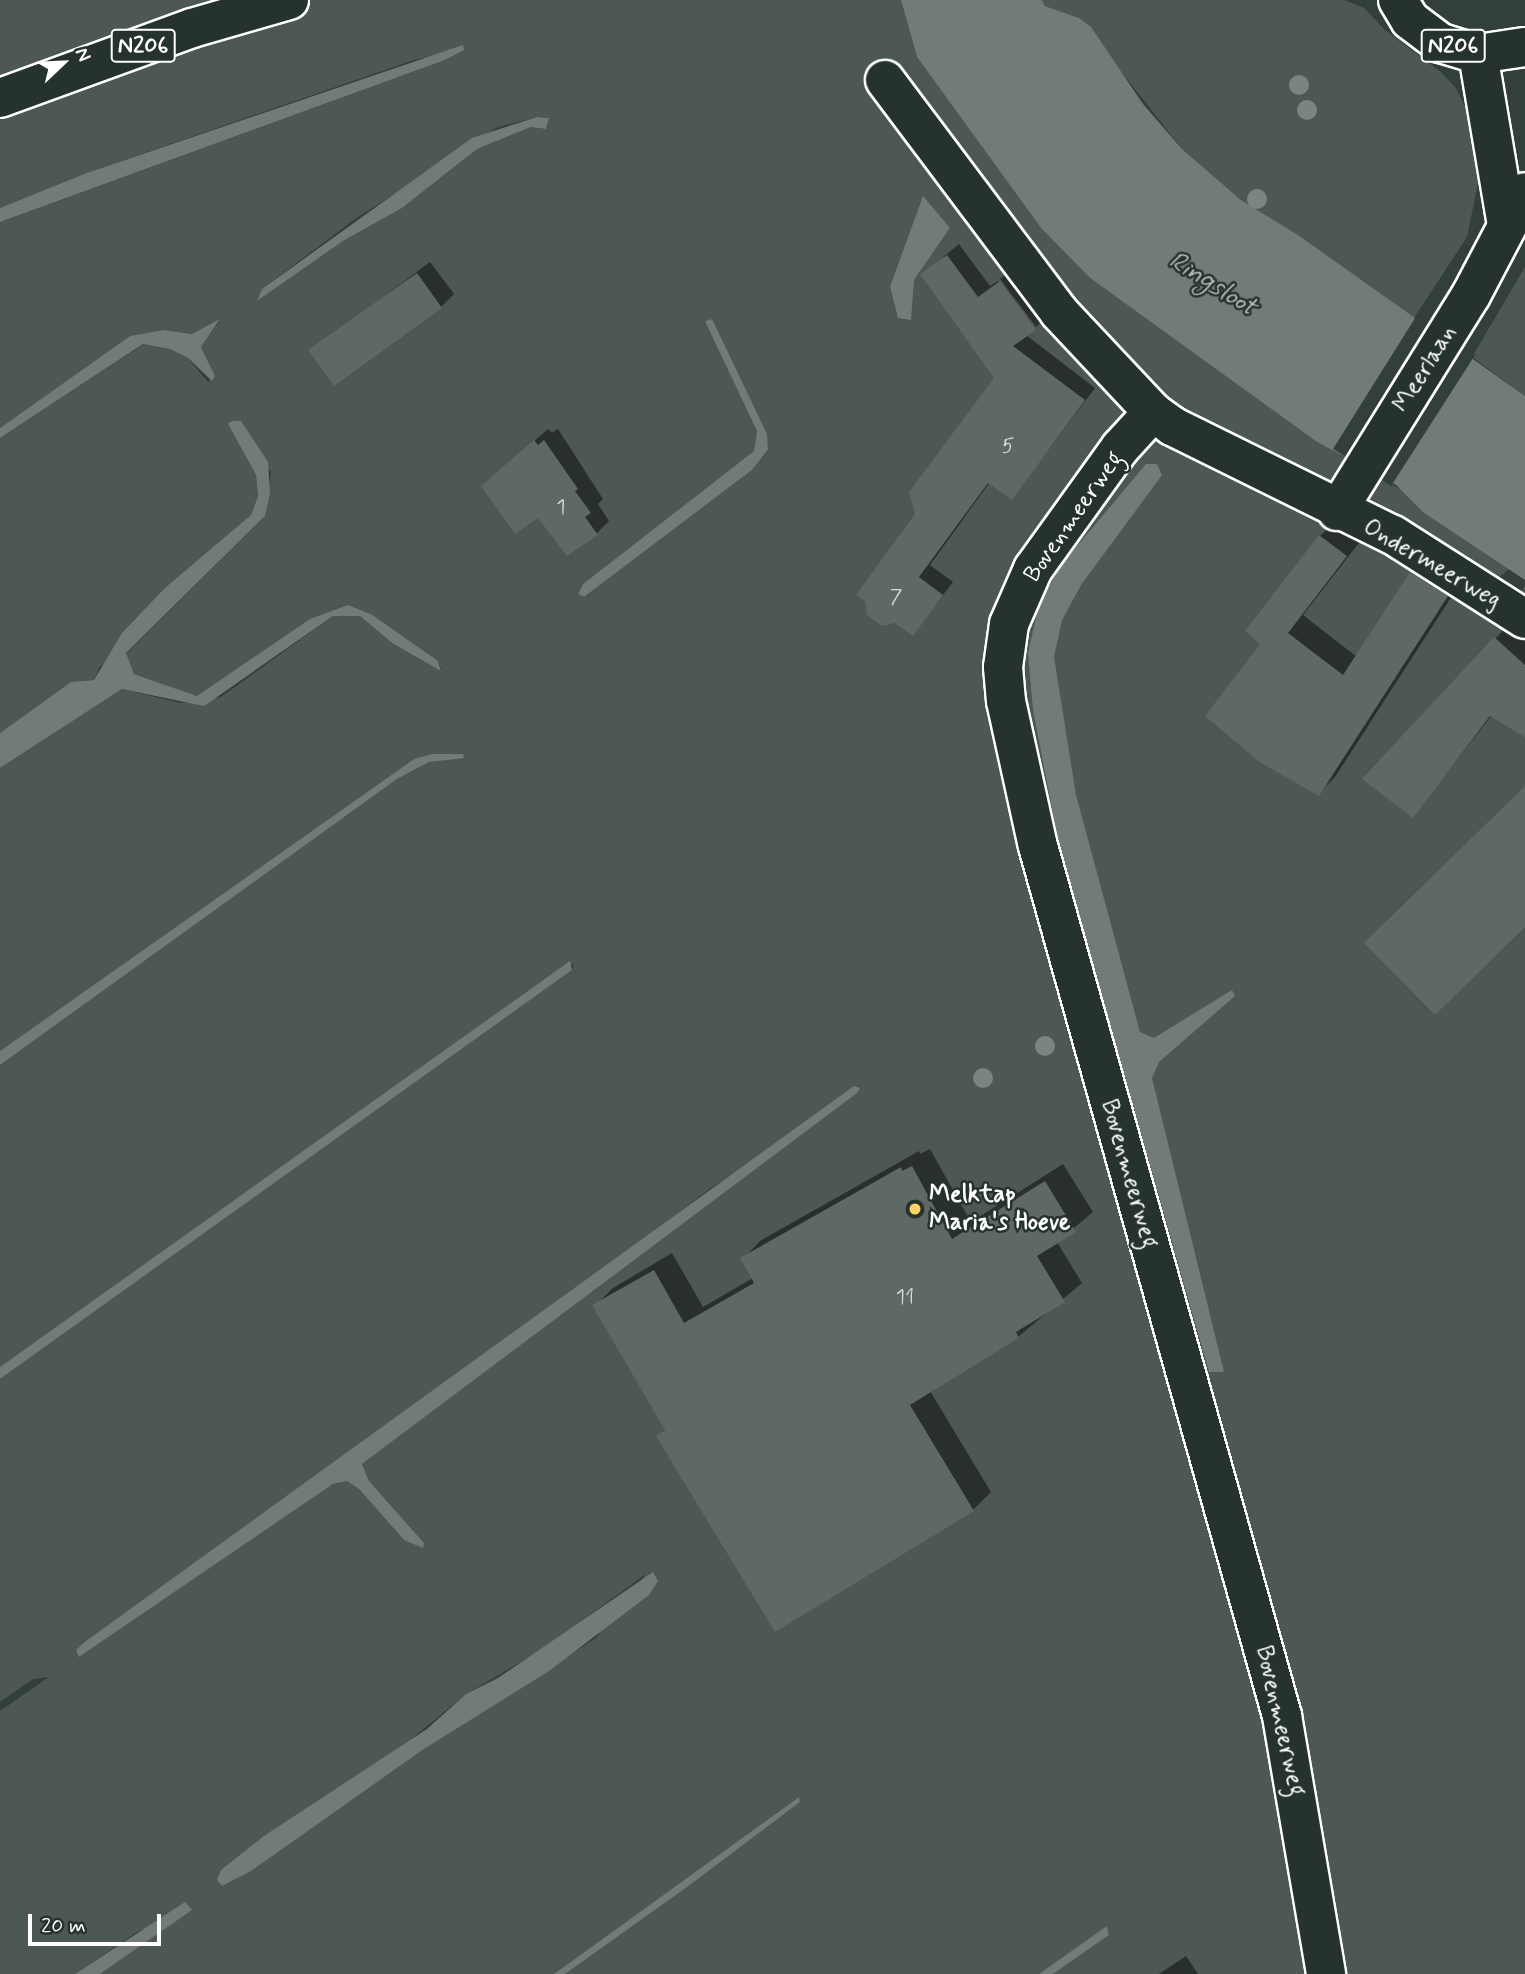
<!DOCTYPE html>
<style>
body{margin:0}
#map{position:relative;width:1525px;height:1974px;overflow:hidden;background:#333f3a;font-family:Mynerve,sans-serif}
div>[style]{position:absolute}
.green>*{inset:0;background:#4d5853}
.water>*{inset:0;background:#737b78}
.pier>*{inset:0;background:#333f3a}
.shadow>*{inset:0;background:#0007}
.building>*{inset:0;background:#5f6964}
.roads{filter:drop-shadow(2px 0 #fff) drop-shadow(-2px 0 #fff) drop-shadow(0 2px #fff) drop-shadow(0 -2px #fff)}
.minor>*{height:38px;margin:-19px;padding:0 19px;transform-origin:19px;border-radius:19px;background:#26332d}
.primary>*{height:38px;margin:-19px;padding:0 19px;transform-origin:19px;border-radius:19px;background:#26332d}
.trees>*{width:20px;height:20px;margin:-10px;border-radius:50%;background:#7c8480}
.dots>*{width:19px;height:19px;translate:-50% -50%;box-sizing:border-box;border:4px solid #26332d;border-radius:50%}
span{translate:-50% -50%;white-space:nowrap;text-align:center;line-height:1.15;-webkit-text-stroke:5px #26332d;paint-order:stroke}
.number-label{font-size:21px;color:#d7dad8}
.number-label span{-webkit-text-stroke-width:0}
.shield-label span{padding:2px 5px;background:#26332d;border:2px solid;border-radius:5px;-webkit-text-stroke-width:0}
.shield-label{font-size:23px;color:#fff;font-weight:700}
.street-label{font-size:24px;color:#fff}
.poi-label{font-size:24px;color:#fff;font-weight:700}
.left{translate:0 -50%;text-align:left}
.water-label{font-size:26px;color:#b9bdbc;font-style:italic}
.north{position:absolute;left:28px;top:28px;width:70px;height:70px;-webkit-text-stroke:5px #26332d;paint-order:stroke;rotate:67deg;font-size:19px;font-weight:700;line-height:28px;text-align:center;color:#fff}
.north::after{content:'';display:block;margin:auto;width:24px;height:32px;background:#fff;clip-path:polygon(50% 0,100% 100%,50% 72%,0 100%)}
.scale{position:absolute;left:28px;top:1914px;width:133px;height:32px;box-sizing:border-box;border:4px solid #fff;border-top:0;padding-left:9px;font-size:21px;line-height:24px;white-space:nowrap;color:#fff;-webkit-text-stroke:5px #26332d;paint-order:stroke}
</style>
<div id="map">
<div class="green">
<i style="clip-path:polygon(evenodd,0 0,901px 0,917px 57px,1041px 228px,1090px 278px,1317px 442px,1408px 494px,1424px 513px,1509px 569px,1498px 578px,1520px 594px,1525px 585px,1525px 1974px,1053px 1974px,1109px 1935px,1107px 1927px,1039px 1974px,565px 1974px,800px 1802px,799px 1797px,554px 1974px,100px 1974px,191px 1910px,137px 1932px,75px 1974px,0 1974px,0 1711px,49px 1677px,33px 1679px,0 1702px,0 1379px,572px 970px,574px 963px,0 1367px,0 1065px,397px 779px,429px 762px,464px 757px,414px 759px,0 1051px,0 768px,122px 689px,181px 703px,221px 697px,333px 616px,360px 616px,392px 643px,442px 671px,438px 661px,371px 614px,348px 605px,197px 696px,134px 674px,126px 654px,265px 516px,271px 472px,228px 424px,256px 475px,258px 496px,251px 515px,99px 668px,94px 680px,71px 682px,0 733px,0 438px,144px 344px,170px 349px,188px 358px,208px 382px,215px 376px,201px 347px,220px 320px,192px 334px,163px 330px,130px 336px,0 428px,0 222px,445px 60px,464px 50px,414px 60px,84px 174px,0 208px,0 0,537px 117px,549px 118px,546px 129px,531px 127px,477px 149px,402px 208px,343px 241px,258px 300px,262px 289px,355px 219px,498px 127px,537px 117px,0 0,923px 197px,950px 228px,914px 280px,890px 285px,923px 197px,0 0,712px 319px,768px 451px,752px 470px,584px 597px,578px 594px,583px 584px,754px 451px,757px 431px,706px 321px,712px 319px,0 0,856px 1093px,362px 1464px,369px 1481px,424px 1543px,404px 1540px,359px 1489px,347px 1481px,333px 1484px,79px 1657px,86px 1641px,583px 1286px,708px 1190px,856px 1093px,0 0,646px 1574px,596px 1638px,424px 1749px,251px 1871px,466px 1694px,541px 1650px,646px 1574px)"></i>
<i style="clip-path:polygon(1042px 0,1344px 0,1364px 8px,1385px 30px,1441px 72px,1456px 88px,1474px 125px,1479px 178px,1467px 237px,1414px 318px,1298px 235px,1241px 200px,1182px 149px,1079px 18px,1045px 6px)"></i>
<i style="clip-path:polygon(1525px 267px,1525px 396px,1472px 357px)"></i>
</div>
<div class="water">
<i style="clip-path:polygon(901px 0,1042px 0,1045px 6px,1079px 18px,1091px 27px,1143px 104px,1182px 149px,1241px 200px,1298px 235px,1525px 396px,1525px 580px,1424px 513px,1396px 485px,1317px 442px,1090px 278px,1041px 228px,917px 57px)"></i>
<i style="clip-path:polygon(463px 45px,464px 50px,445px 60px,0 222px,0 208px,84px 174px)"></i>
<i style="clip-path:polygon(537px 117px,549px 118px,546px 129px,531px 127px,477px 149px,402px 208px,343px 241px,257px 301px,262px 289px,472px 138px)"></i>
<i style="clip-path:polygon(923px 196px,950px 228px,914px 280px,911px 320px,898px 318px,890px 286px)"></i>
<i style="clip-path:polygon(220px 319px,201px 347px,215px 376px,212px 381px,188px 358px,170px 349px,143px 344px,0 438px,0 428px,130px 336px,163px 330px,192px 334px)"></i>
<i style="clip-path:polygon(712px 319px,767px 434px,768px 450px,752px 470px,584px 597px,578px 594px,583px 584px,754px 451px,757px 431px,705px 321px)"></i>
<i style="clip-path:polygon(232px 421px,241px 421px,268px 462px,270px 493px,265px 516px,126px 653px,134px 674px,197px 696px,310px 619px,348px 605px,371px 614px,438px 661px,441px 671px,392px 643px,360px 616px,333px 616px,204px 706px,122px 689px,0 768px,0 733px,71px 682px,94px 680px,122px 633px,165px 588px,251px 515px,258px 496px,256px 475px,228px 424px)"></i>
<i style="clip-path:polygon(1146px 464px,1157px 464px,1162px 475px,1081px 585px,1062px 620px,1054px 657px,1076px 795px,1140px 1032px,1154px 1038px,1232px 990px,1235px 996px,1159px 1062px,1152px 1078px,1224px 1372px,1209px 1372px,1059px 845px,1033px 710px,1028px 653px,1039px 604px,1062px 564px)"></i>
<i style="clip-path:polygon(433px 754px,463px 754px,464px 758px,429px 762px,397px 779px,0 1065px,0 1051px,414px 759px)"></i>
<i style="clip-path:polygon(570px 961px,572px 970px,0 1379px,0 1367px)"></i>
<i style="clip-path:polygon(854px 1086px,860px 1088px,857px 1093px,362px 1464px,369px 1481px,424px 1543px,423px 1548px,404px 1540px,359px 1489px,347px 1481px,333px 1484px,79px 1657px,76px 1650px,86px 1641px)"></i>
<i style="clip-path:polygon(653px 1572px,658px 1581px,649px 1595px,549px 1671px,424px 1749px,251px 1871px,222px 1886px,217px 1880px,221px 1870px,264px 1836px,427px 1729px,466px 1694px,498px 1678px)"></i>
<i style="clip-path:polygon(799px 1797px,800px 1802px,691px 1884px,565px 1974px,554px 1974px)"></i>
<i style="clip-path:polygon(185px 1902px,192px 1910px,100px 1974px,75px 1974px)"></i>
<i style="clip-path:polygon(1107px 1926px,1109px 1935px,1053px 1974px,1039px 1974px)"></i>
</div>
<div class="pier">
<i style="clip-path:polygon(1417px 315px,1475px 355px,1391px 486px,1333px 449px)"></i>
</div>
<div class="shadow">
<i style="clip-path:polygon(959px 244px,990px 286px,998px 281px,1033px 329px,1026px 335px,1095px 388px,1012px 498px,990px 482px,930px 565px,953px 582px,913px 634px,916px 515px,996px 378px,922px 275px)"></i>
<i style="clip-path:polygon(430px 262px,454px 294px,441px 307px,311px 351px)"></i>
<i style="clip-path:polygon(1012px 270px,1046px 317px,1036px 327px,1000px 279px)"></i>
<i style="clip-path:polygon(548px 429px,552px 433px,558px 429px,603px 499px,598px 504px,609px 521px,597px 533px,483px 486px)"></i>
<i style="clip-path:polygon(1336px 520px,1362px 539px,1303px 615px,1357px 657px,1412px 573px,1428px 557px,1463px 579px,1335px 777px,1318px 794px,1263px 643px,1320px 536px)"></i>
<i style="clip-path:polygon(1508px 625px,1525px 641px,1525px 735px,1492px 715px,1413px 816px,1365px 779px)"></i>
<i style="clip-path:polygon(930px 1149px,971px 1222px,1063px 1164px,1093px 1212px,1057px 1242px,1082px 1283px,1018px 1337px,930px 1391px,991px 1492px,973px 1510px,776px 1630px,658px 1436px,666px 1428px,595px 1306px,613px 1288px,672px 1253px,703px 1307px,753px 1278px,743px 1259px,760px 1241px,919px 1151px,920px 1154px)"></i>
<i style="clip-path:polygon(1186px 1956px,1198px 1974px,1159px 1974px)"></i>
</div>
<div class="building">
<i style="clip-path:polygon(947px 255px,978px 297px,1000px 281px,1036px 330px,1013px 346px,1085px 400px,1012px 500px,988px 483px,919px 577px,943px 595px,913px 636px,895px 623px,882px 626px,867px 615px,865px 601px,856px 595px,915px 514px,909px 492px,994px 378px,920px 274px)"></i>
<i style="clip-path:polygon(417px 273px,442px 308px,334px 386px,308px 350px)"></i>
<i style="clip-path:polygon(534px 440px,538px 445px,544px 440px,578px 489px,575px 491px,591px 513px,585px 517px,598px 535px,567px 556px,538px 518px,515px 534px,481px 486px)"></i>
<i style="clip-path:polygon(1319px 535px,1347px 556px,1288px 633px,1343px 675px,1410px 572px,1448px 596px,1319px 796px,1261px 763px,1205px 716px,1260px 644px,1245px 631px)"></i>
<i style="clip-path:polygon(1494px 637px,1525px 665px,1525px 737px,1490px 716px,1413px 818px,1362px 779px)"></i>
<i style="clip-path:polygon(1525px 786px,1525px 927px,1435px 1015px,1364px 943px)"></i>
<i style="clip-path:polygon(912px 1166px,952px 1239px,1045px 1181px,1076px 1232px,1037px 1256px,1065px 1302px,1016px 1332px,1019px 1338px,910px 1405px,974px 1511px,775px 1632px,656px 1436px,665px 1430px,592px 1305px,654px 1270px,684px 1323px,754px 1283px,740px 1258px,901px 1167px,902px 1171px)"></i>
</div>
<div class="roads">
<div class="minor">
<i style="left:1478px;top:54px;width:173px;rotate:80.4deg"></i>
<i style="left:885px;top:80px;width:290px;rotate:53.1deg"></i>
<i style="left:1059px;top:312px;width:137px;rotate:46.8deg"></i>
<i style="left:1153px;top:412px;width:24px;rotate:36deg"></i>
<i style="left:1172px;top:426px;width:246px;rotate:26.3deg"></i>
<i style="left:1393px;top:535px;width:156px;rotate:32.5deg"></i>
<i style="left:1153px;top:412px;width:49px;rotate:132.5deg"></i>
<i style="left:1120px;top:448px;width:149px;rotate:125.7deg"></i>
<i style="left:1033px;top:569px;width:60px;rotate:113.6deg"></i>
<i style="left:1009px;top:624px;width:43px;rotate:97.9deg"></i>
<i style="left:1003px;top:667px;width:34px;rotate:85deg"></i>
<i style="left:1006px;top:701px;width:148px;rotate:77.6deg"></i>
<i style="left:1038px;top:846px;width:904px;rotate:74.33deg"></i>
<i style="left:1282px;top:1716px;width:262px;rotate:80.3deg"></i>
<i style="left:1337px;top:511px;width:254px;rotate:-58.2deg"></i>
<i style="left:1471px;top:295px;width:116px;rotate:-62.3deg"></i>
</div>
<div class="primary">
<i style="left:1398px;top:0;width:23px;rotate:59deg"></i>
<i style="left:1410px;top:20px;width:39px;rotate:37deg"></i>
<i style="left:1441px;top:43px;width:39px;rotate:17deg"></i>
<i style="left:1478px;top:54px;width:48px;rotate:-8.5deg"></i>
<i style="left:0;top:98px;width:204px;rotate:-20deg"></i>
<i style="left:192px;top:28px;width:101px;rotate:-16.1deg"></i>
</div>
</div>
<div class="trees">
<i style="left:1299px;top:85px"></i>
<i style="left:1307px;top:110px"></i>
<i style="left:1257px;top:199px"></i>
<i style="left:1045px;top:1046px"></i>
<i style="left:983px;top:1078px"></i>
</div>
<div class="dots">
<i style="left:915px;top:1209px;background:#ffd166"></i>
</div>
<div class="number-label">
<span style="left:1008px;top:446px">5</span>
<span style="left:561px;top:507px">1</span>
<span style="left:896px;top:597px">7</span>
<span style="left:905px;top:1297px">11</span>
</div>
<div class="shield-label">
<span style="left:143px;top:46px">N206</span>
<span style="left:1453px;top:46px">N206</span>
</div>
<div class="street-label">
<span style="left:1425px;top:369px;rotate:-58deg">Meerlaan</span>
<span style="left:1074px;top:517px;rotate:-55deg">Bovenmeerweg</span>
<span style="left:1432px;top:564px;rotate:30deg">Ondermeerweg</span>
<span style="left:1129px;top:1174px;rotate:74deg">Bovenmeerweg</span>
<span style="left:1280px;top:1721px;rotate:77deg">Bovenmeerweg</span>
</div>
<div class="poi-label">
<span class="left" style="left:929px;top:1209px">Melktap<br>Maria's Hoeve</span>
</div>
<div class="water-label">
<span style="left:1212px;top:285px;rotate:32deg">Ringsloot</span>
</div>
<div class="north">N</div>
<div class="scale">20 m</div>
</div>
